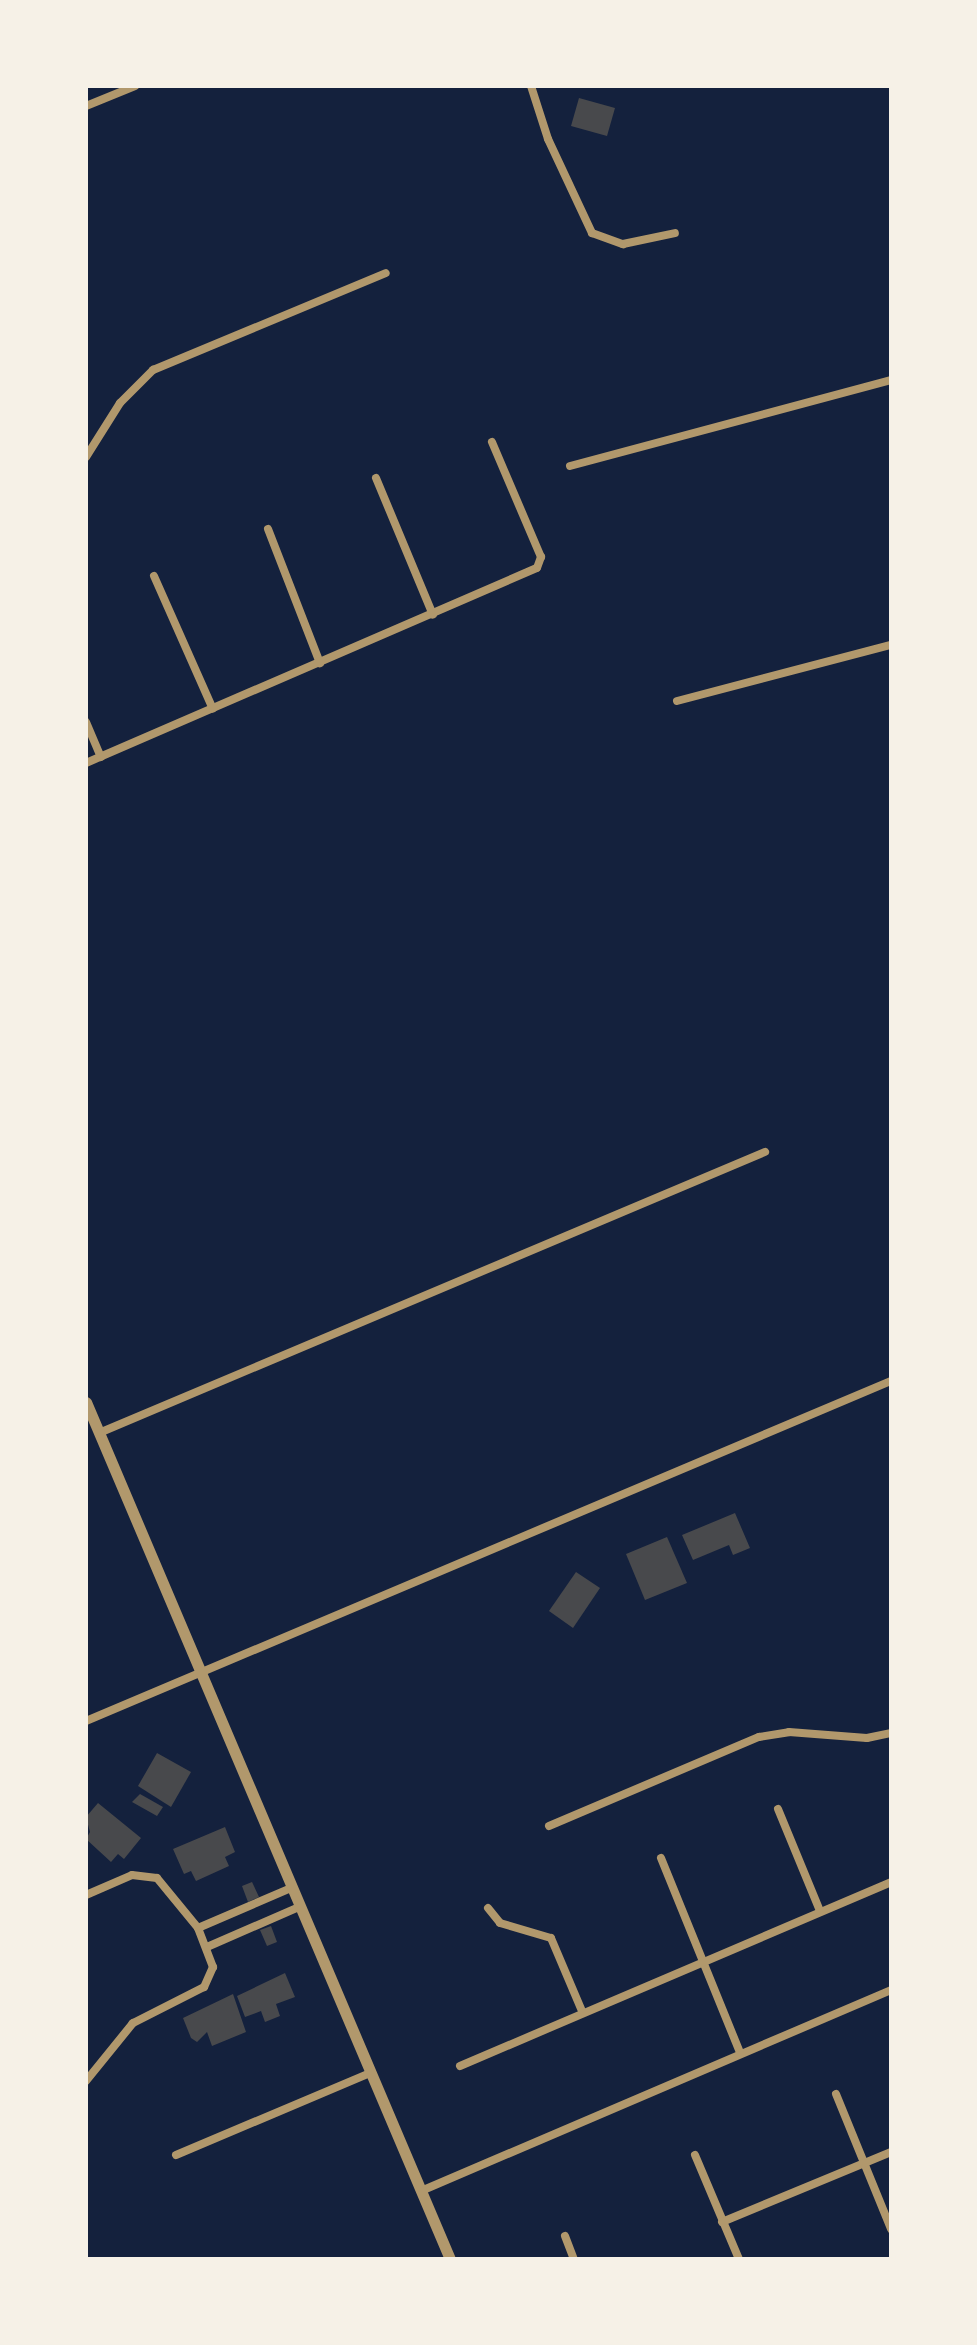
<!DOCTYPE html>
<style>
body{margin:0}
#map{position:relative;width:977px;height:2345px;overflow:hidden;background:#14213d;font-family:Arial,sans-serif}
div>[style]{position:absolute}
.building>*{inset:0;background:#48494c}
.minor>*{height:8px;margin:-4px;padding:0 4px;transform-origin:4px;border-radius:4px;background:#b1986c}
.tertiary>*{height:11px;margin:-5.5px;padding:0 5.5px;transform-origin:5.5px;border-radius:5.5px;background:#b1986c}
span{translate:-50% -50%;white-space:nowrap;text-align:center;line-height:1.15;-webkit-text-stroke:6px #f6f1e7;paint-order:stroke}
.frame{position:absolute;inset:0;border:88px solid #f6f1e7;pointer-events:none}
</style>
<div id="map">
<div class="building">
<i style="clip-path:polygon(579px 98px,615px 108px,607px 136px,571px 126px)"></i>
<i style="clip-path:polygon(735px 1513px,750px 1548px,733px 1555px,729px 1545px,693px 1560px,682px 1535px)"></i>
<i style="clip-path:polygon(667px 1537px,687px 1583px,645px 1600px,626px 1554px)"></i>
<i style="clip-path:polygon(576px 1572px,600px 1588px,573px 1628px,549px 1611px)"></i>
<i style="clip-path:polygon(157px 1753px,191px 1772px,171px 1807px,138px 1786px)"></i>
<i style="clip-path:polygon(140px 1794px,163px 1807px,157px 1816px,132px 1802px)"></i>
<i style="clip-path:polygon(98px 1803px,141px 1838px,124px 1859px,118px 1854px,111px 1862px,86px 1839px,90px 1832px,86px 1817px)"></i>
<i style="clip-path:polygon(225px 1827px,235px 1852px,225px 1857px,229px 1866px,196px 1881px,191px 1871px,184px 1874px,173px 1849px)"></i>
<i style="clip-path:polygon(252px 1882px,259px 1897px,248px 1902px,242px 1886px)"></i>
<i style="clip-path:polygon(271px 1926px,277px 1942px,267px 1946px,260px 1930px)"></i>
<i style="clip-path:polygon(285px 1973px,295px 1997px,276px 2004px,280px 2016px,265px 2022px,261px 2011px,245px 2017px,237px 1996px)"></i>
<i style="clip-path:polygon(233px 1994px,246px 2032px,212px 2046px,207px 2032px,197px 2042px,191px 2038px,183px 2018px)"></i>
</div>
<div class="minor">
<i style="left:531px;top:86px;width:56px;rotate:72.2deg"></i>
<i style="left:548px;top:139px;width:104px;rotate:64.9deg"></i>
<i style="left:592px;top:233px;width:33px;rotate:20deg"></i>
<i style="left:623px;top:244px;width:53px;rotate:-11.9deg"></i>
<i style="left:86px;top:106px;width:53px;rotate:-22.2deg"></i>
<i style="left:86px;top:457px;width:64px;rotate:-57.8deg"></i>
<i style="left:120px;top:403px;width:47px;rotate:-45deg"></i>
<i style="left:153px;top:370px;width:252px;rotate:-22.6deg"></i>
<i style="left:570px;top:466px;width:332px;rotate:-15deg"></i>
<i style="left:376px;top:478px;width:148px;rotate:67.4deg"></i>
<i style="left:268px;top:529px;width:144px;rotate:68.8deg"></i>
<i style="left:154px;top:576px;width:145px;rotate:66.1deg"></i>
<i style="left:677px;top:701px;width:221px;rotate:-14.7deg"></i>
<i style="left:86px;top:722px;width:38px;rotate:67deg"></i>
<i style="left:86px;top:763px;width:491px;rotate:-23.4deg"></i>
<i style="left:537px;top:568px;width:12px;rotate:-70deg"></i>
<i style="left:541px;top:557px;width:125px;rotate:-113.1deg"></i>
<i style="left:99px;top:1433px;width:723px;rotate:-22.88deg"></i>
<i style="left:86px;top:1721px;width:874px;rotate:-22.9deg"></i>
<i style="left:778px;top:1809px;width:110px;rotate:67.6deg"></i>
<i style="left:549px;top:1826px;width:228px;rotate:-23deg"></i>
<i style="left:759px;top:1737px;width:30px;rotate:-9deg"></i>
<i style="left:789px;top:1732px;width:78px;rotate:4.4deg"></i>
<i style="left:867px;top:1738px;width:25px;rotate:-12deg"></i>
<i style="left:661px;top:1858px;width:210px;rotate:67.9deg"></i>
<i style="left:86px;top:1895px;width:50px;rotate:-23.5deg"></i>
<i style="left:132px;top:1875px;width:25px;rotate:7deg"></i>
<i style="left:157px;top:1878px;width:65px;rotate:50.6deg"></i>
<i style="left:198px;top:1928px;width:42px;rotate:69deg"></i>
<i style="left:213px;top:1967px;width:22px;rotate:114deg"></i>
<i style="left:204px;top:1987px;width:80px;rotate:153.1deg"></i>
<i style="left:133px;top:2023px;width:75px;rotate:129deg"></i>
<i style="left:488px;top:1908px;width:19px;rotate:51deg"></i>
<i style="left:500px;top:1923px;width:53px;rotate:16.4deg"></i>
<i style="left:551px;top:1938px;width:79px;rotate:67deg"></i>
<i style="left:198px;top:1928px;width:101px;rotate:-23.3deg"></i>
<i style="left:207px;top:1947px;width:100px;rotate:-23.5deg"></i>
<i style="left:460px;top:2066px;width:469px;rotate:-23.1deg"></i>
<i style="left:836px;top:2094px;width:146px;rotate:67.8deg"></i>
<i style="left:176px;top:2155px;width:211px;rotate:-22.9deg"></i>
<i style="left:695px;top:2155px;width:113px;rotate:67.1deg"></i>
<i style="left:421px;top:2191px;width:511px;rotate:-23.15deg"></i>
<i style="left:722px;top:2222px;width:183px;rotate:-22.5deg"></i>
<i style="left:565px;top:2236px;width:25px;rotate:69deg"></i>
</div>
<div class="tertiary">
<i style="left:86px;top:1402px;width:931px;rotate:66.99deg"></i>
</div>
<div class="frame"></div>
</div>
